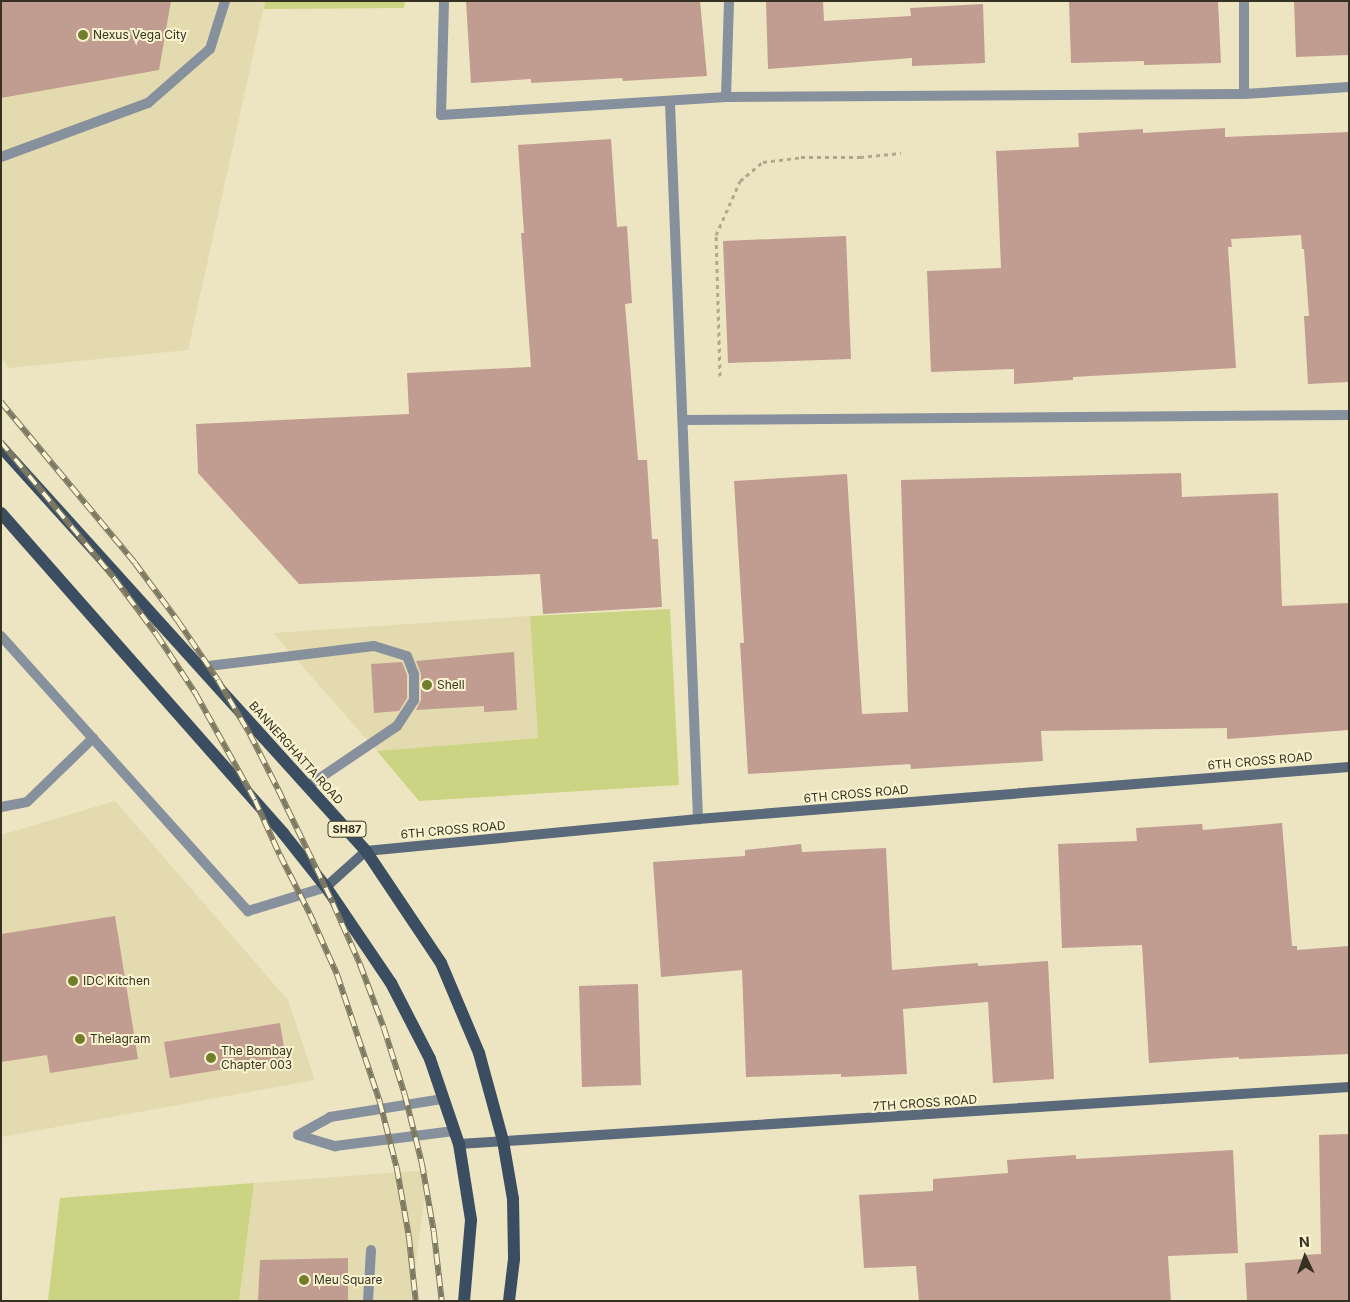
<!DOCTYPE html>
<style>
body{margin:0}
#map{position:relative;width:1350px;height:1302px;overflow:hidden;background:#ede5c2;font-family:Inter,sans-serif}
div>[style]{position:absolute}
.built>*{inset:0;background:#e4daaf}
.green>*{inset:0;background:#cbd483}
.building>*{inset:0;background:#c19c91}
.path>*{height:3px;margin-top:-1.5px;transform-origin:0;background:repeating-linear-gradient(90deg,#afa98d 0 4px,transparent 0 8px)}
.service>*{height:10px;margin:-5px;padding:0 5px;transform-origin:5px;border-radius:5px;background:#86919d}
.minor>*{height:10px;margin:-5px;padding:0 5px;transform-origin:5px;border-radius:5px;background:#86919d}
.secondary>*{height:10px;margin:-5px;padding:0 5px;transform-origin:5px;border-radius:5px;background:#5a6a7a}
.primary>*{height:12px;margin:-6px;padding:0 6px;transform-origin:6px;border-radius:6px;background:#3b4e61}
.rail>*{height:5.5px;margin-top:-2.75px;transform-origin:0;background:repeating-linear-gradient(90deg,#faf3cf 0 11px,#7e7963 0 22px);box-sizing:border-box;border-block:1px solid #7e7963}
.dots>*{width:14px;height:14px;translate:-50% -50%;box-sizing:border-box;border:2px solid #faf3cf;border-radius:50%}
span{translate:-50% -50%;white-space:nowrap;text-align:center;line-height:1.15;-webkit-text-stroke:4px #faf3cf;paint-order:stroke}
.shield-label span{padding:1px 4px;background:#faf3cf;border:1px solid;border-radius:4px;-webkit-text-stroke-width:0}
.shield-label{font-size:11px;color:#353224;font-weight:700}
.poi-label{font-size:12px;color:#353224}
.left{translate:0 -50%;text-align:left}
.street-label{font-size:12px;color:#353224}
.frame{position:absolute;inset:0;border:2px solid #353224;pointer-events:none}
.north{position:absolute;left:1280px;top:1232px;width:50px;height:50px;-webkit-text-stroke:4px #faf3cf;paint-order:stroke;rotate:357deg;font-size:14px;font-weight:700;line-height:20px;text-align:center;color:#353224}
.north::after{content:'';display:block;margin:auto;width:18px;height:22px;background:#353224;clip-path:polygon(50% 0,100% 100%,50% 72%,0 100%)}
</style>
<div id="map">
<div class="built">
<i style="clip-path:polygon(1px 1px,265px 1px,188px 350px,9px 368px,1px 358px)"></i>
<i style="clip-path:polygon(530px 616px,538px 738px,377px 751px,273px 633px)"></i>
<i style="clip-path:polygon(115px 801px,288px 1000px,315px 1080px,1px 1137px,1px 835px)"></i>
<i style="clip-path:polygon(428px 1170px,411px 1301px,239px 1301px,254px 1183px)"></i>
</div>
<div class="green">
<i style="clip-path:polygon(265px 1px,405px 1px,404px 8px,264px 9px)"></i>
<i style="clip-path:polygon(670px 609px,679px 785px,419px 801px,377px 751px,538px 738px,530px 616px)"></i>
<i style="clip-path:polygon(254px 1183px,239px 1301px,48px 1301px,60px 1198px)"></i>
</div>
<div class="building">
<i style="clip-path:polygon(1px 1px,171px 1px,159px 70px,1px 98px)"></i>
<i style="clip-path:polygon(466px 1px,700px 1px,707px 76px,623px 81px,622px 78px,531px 83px,531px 79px,471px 83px)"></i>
<i style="clip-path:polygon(766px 1px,823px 1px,824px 21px,911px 16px,910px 8px,983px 4px,985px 63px,912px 66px,912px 58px,768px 69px)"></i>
<i style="clip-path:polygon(1069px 1px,1218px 1px,1221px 63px,1144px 65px,1144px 61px,1071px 63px)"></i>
<i style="clip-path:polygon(1294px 1px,1349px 1px,1349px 55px,1296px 57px)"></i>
<i style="clip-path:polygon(1225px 128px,1225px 137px,1349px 132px,1349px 382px,1308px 384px,1304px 316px,1309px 316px,1304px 249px,1302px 249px,1301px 235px,1231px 239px,1232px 247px,1228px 247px,1236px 368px,1073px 377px,1073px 380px,1014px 384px,1014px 369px,931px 372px,927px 271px,1001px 268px,996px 151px,1079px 147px,1078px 133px,1143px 129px,1143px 133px)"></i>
<i style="clip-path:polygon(611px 139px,617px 227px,627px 226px,632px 303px,625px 304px,638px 460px,647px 460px,652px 539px,658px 539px,662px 607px,543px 614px,540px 574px,299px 584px,198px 473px,196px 424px,409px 414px,407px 373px,531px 367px,521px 233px,524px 233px,518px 145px)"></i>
<i style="clip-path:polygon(846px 236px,851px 359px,728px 363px,723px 241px)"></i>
<i style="clip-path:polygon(1181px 473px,1182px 497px,1278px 493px,1282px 606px,1349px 603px,1349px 730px,1227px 739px,1227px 728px,1041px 731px,1043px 761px,911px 769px,910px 764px,748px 774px,740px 643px,744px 643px,734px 481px,847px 474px,862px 714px,908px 712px,901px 480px)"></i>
<i style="clip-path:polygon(514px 652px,517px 710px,484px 712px,484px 706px,416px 710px,421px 700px,421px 674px,416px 661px)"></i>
<i style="clip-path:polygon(402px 662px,407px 675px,407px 698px,399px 711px,374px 713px,371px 664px)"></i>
<i style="clip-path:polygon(1282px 823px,1292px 946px,1297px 946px,1297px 950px,1349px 946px,1349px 1054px,1239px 1059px,1239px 1057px,1149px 1063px,1142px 945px,1062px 948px,1058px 844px,1137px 841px,1136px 828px,1202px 824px,1203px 830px)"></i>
<i style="clip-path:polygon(801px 844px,802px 852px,886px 848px,892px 970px,978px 963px,978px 966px,1048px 961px,1054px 1079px,993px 1083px,988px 1002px,903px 1009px,907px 1074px,841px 1077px,841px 1074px,746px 1077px,742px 970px,661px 977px,653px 862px,745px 856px,745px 850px)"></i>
<i style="clip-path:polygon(115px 916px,138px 1059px,50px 1073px,47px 1055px,1px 1062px,1px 934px)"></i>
<i style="clip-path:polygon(638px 984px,641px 1085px,582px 1087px,579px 986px)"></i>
<i style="clip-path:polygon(280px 1023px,286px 1059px,170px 1078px,164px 1042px)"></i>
<i style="clip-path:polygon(1349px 1134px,1349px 1301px,1247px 1301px,1245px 1263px,1304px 1259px,1304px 1255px,1321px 1254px,1319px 1135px)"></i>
<i style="clip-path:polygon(1233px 1150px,1238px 1253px,1168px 1256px,1171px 1301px,919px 1301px,916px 1266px,864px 1268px,859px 1195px,933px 1191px,933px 1179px,1008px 1173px,1007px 1160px,1076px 1155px,1076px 1159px)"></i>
<i style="clip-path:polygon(348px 1258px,348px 1301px,258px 1301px,260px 1260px)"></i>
</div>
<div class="path">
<i style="left:720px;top:376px;width:141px;rotate:-91.6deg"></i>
<i style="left:716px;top:235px;width:59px;rotate:-66deg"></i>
<i style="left:740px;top:181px;width:30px;rotate:-40deg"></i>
<i style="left:763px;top:162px;width:38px;rotate:-7deg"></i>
<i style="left:801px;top:157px;width:59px"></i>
<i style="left:860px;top:157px;width:41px;rotate:-5.6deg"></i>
</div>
<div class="service">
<i style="left:1px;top:157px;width:157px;rotate:-20.2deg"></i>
<i style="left:148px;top:103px;width:82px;rotate:-41.1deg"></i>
<i style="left:210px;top:49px;width:50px;rotate:-72.6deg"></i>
<i style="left:1px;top:636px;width:370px;rotate:48.1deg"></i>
<i style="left:248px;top:911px;width:82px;rotate:-17.1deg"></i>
<i style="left:200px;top:667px;width:175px;rotate:-6.9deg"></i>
<i style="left:374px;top:646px;width:34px;rotate:17deg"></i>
<i style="left:407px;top:656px;width:19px;rotate:69deg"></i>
<i style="left:414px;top:674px;width:26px;rotate:90deg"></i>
<i style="left:414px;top:700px;width:31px;rotate:123deg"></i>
<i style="left:397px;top:726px;width:107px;rotate:146deg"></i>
<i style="left:1px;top:807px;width:26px;rotate:-11deg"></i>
<i style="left:27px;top:802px;width:92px;rotate:-44.1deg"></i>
<i style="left:368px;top:1301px;width:51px;rotate:-86.6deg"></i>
</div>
<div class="minor">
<i style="left:444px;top:1px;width:114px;rotate:91.5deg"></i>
<i style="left:441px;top:115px;width:286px;rotate:-3.6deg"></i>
<i style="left:726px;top:97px;width:518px;rotate:-0.33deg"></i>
<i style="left:1244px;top:94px;width:105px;rotate:-3.8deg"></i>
<i style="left:1244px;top:1px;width:93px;rotate:90deg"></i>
<i style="left:726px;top:97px;width:96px;rotate:-88.2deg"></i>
<i style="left:670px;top:103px;width:717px;rotate:87.76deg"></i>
<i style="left:683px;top:420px;width:666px;rotate:-0.43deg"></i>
<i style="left:298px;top:1135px;width:39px;rotate:17deg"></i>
<i style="left:335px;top:1146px;width:120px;rotate:-7.2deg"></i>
<i style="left:298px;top:1135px;width:37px;rotate:-29deg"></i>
<i style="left:330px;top:1117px;width:113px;rotate:-9.1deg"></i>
</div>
<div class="secondary">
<i style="left:326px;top:887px;width:54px;rotate:-42deg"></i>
<i style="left:366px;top:851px;width:334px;rotate:-5.5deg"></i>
<i style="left:698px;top:819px;width:653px;rotate:-4.57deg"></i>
<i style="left:459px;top:1144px;width:892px;rotate:-3.66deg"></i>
</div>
<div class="primary">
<i style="left:1px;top:447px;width:544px;rotate:47.9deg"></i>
<i style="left:366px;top:851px;width:135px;rotate:56.2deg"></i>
<i style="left:441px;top:963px;width:98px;rotate:67.1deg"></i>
<i style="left:479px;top:1053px;width:91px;rotate:74.7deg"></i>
<i style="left:503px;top:1141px;width:59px;rotate:80.2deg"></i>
<i style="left:513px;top:1199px;width:60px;rotate:89deg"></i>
<i style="left:514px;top:1259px;width:42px;rotate:96.8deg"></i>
<i style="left:1px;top:513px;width:427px;rotate:48.6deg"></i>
<i style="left:283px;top:833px;width:69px;rotate:51.5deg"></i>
<i style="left:326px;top:887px;width:116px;rotate:55.9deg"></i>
<i style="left:391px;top:983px;width:85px;rotate:62.8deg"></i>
<i style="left:430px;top:1059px;width:90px;rotate:71.2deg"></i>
<i style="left:459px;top:1144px;width:77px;rotate:81deg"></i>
<i style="left:471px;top:1220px;width:81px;rotate:94.9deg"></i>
</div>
<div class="rail">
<i style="left:1px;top:402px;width:209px;rotate:50.2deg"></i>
<i style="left:135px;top:563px;width:72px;rotate:53.4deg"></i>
<i style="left:178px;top:621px;width:71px;rotate:55.9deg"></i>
<i style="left:218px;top:680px;width:63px;rotate:59.3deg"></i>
<i style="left:250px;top:734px;width:62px;rotate:63deg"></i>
<i style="left:278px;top:789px;width:127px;rotate:64.2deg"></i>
<i style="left:333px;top:903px;width:67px;rotate:66.1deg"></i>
<i style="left:360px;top:964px;width:68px;rotate:69.4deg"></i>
<i style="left:384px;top:1028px;width:70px;rotate:72.6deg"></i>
<i style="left:405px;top:1095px;width:70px;rotate:76deg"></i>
<i style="left:422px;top:1163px;width:70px;rotate:80.1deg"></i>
<i style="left:434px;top:1232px;width:69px;rotate:83.4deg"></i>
<i style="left:1px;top:442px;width:178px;rotate:50.2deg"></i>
<i style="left:115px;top:579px;width:70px;rotate:53.1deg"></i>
<i style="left:157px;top:635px;width:71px;rotate:56.5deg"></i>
<i style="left:196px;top:694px;width:121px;rotate:60.9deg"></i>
<i style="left:255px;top:800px;width:60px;rotate:65.6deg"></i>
<i style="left:280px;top:855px;width:66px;rotate:63deg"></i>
<i style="left:310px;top:914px;width:66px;rotate:65.8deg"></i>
<i style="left:337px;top:974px;width:135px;rotate:71.4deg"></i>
<i style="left:380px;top:1102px;width:68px;rotate:75.6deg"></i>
<i style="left:397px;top:1168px;width:69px;rotate:80deg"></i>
<i style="left:409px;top:1236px;width:65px;rotate:83.9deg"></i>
</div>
<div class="dots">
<i style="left:83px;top:35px;background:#717e2b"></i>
<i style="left:427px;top:685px;background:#717e2b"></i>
<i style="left:73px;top:981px;background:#717e2b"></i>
<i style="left:80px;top:1039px;background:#717e2b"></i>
<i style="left:211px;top:1058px;background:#717e2b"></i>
<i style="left:304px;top:1280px;background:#717e2b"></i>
</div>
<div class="shield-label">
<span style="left:347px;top:829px">SH87</span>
</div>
<div class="poi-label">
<span class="left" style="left:93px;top:35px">Nexus Vega City</span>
<span class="left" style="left:437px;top:685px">Shell</span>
<span class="left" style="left:83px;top:981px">IDC Kitchen</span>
<span class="left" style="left:90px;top:1039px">Thelagram</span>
<span class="left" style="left:221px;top:1058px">The Bombay<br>Chapter 003</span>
<span class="left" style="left:314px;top:1280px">Meu Square</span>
</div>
<div class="street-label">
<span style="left:296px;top:753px;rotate:48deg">BANNERGHATTA ROAD</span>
<span style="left:1260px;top:761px;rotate:-5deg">6TH CROSS ROAD</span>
<span style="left:856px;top:794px;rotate:-5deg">6TH CROSS ROAD</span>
<span style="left:453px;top:830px;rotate:-5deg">6TH CROSS ROAD</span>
<span style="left:925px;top:1103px;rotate:-4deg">7TH CROSS ROAD</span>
</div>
<div class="frame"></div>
<div class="north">N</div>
</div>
